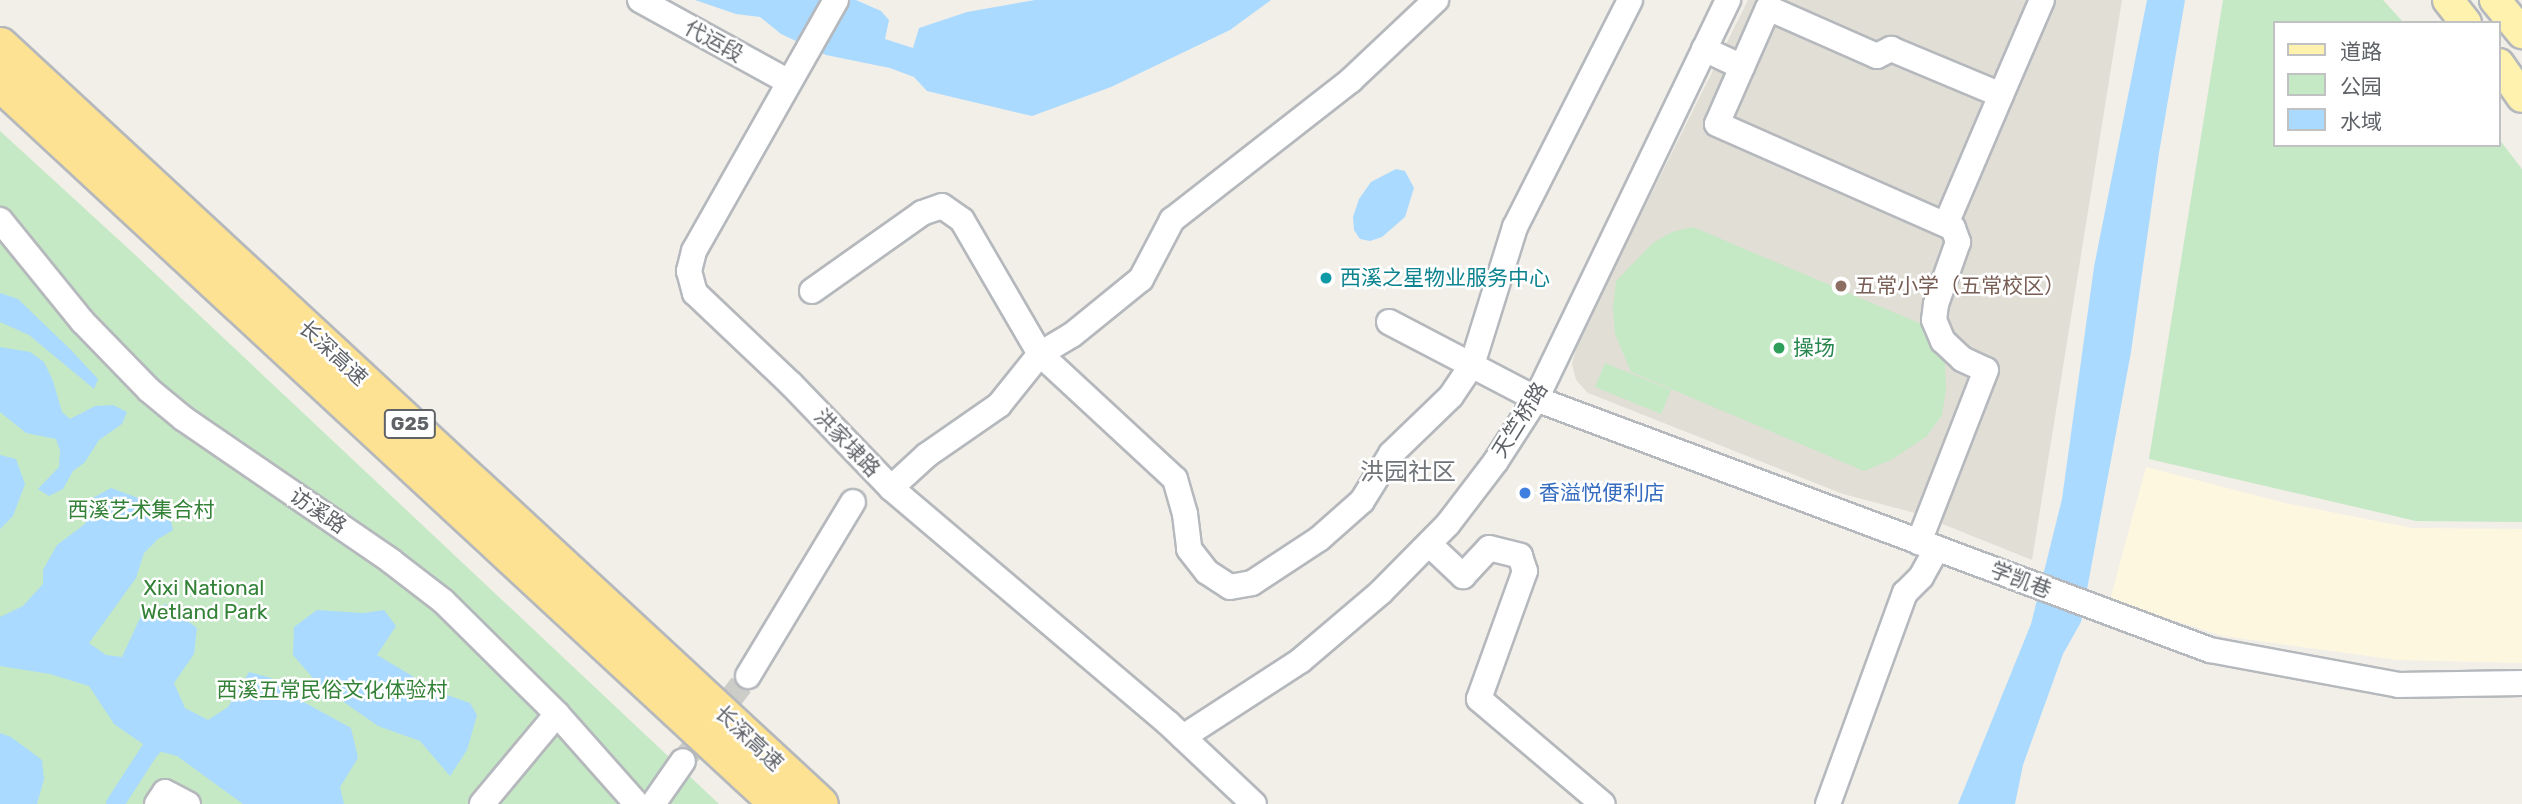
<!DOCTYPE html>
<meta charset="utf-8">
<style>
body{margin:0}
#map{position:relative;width:2522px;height:804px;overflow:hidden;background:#f1efe8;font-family:Rubik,"Noto Sans SC",sans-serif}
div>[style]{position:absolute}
.commercial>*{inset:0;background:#fef7e0}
.education>*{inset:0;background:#e1ded6}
.green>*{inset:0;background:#c5e8c5}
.water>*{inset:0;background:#aadaff}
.canal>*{height:18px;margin:-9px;padding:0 9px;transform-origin:9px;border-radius:9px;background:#aadaff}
.minor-tunnel>*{height:24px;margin-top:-12px;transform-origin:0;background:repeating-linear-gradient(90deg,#ccccc8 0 24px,transparent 0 36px)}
.roads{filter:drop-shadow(2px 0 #b5b8bc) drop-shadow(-2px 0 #b5b8bc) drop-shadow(0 2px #b5b8bc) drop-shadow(0 -2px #b5b8bc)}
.minor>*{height:24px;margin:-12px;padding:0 12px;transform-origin:12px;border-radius:12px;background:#fff}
.major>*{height:30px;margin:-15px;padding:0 15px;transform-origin:15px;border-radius:15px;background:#fff2af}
.highway>*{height:35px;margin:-17.5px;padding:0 17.5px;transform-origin:17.5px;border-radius:17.5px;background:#fde293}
.dots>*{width:19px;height:19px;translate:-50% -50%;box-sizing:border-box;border:4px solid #fff;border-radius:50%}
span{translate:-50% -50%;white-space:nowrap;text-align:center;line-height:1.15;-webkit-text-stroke:5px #fff;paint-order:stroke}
.shield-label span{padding:2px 5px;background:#fff;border:2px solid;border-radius:5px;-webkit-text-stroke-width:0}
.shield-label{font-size:19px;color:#5f6368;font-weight:700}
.street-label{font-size:21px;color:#5f6368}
.culture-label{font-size:21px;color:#0d838f}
.left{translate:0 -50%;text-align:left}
.education-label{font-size:21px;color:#785e54}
.leisure-label{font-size:21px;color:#27864d}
.shop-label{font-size:21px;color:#366cbe}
.park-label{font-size:21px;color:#348238}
.quarter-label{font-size:24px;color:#70757a}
.legend{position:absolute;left:2273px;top:21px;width:228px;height:126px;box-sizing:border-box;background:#fff;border:2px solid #bfc1c3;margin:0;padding:9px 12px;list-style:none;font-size:21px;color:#5f6368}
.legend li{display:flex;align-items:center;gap:14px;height:35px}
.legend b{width:35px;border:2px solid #bfc1c3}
</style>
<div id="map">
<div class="commercial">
<i style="clip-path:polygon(2146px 467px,2285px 503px,2412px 528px,2522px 529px,2522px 663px,2397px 660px,2223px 636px,2110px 600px)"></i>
</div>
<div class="education">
<i style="clip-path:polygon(1748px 0,2122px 0,2032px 560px,1915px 513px,1843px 494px,1588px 393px,1576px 380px,1572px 364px,1579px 339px)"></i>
</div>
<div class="green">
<i style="clip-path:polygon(2223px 0,2383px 0,2404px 23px,2275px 23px,2275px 145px,2499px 145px,2499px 139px,2522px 169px,2522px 522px,2416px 521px,2149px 459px)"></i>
<i style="clip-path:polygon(0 131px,132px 252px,719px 804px,0 804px)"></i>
<i style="clip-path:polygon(1693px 227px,1926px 326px,1945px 363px,1946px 390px,1942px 415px,1927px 436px,1891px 460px,1864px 471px,1631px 372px,1615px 334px,1613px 308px,1616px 281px,1653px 243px,1672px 232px)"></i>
<i style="clip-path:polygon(1605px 363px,1671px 390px,1661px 414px,1595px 387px)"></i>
</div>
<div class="water">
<i style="clip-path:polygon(695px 0,856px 0,881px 11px,889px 20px,885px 39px,913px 48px,919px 28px,967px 12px,1035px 0,1271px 0,1230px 30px,1111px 87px,1032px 116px,927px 91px,914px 77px,890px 68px,826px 55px,781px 34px,760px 17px,736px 14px)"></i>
<i style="clip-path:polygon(2147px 0,2185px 0,2159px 153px,2131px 352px,2081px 622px,2063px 654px,2023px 765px,2015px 804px,1958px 804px,2031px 624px,2062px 499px,2094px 267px)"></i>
<i style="clip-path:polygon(1396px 169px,1405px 171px,1414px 188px,1405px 217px,1382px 237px,1370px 241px,1360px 239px,1354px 230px,1353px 217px,1359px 199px,1371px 182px)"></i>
<i style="clip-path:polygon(0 293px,18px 299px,71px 350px,98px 379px,94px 389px,29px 335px,0 322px)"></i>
<i style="clip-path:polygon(0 347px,30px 352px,44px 362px,53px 381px,62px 412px,70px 419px,95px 406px,113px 405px,127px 412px,122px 424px,99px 440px,85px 462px,73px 471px,63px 489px,49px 496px,38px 489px,59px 467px,60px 451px,56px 439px,26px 433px,0 412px)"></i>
<i style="clip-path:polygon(0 455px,16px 459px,25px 484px,13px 516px,0 529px)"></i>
<i style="clip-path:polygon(111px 488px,168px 509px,173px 530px,158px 539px,144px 553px,136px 578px,89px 643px,106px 655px,122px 657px,140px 618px,165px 604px,197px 628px,194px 654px,174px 683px,185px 708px,208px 720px,228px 707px,249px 672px,271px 678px,291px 695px,351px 728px,358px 758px,340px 787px,344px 804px,243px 804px,177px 756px,150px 749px,114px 724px,89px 686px,50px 674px,0 666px,0 617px,23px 606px,43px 584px,43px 570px,57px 545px,85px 524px,91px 499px)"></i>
<i style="clip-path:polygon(317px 610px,363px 613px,384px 610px,396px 626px,377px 655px,441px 693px,470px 703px,477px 715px,467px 750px,450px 776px,420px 741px,378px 726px,318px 684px,293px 655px,294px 627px)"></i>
<i style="clip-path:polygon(0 733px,11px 737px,42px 760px,44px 779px,37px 804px,0 804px)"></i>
</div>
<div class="canal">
<i style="left:115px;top:804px;width:64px;rotate:-57.1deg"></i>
<i style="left:150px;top:750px;width:23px;rotate:-45deg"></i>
</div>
<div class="minor-tunnel">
<i style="left:683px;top:761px;width:107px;rotate:-52.6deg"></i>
</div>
<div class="roads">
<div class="minor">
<i style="left:640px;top:0;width:170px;rotate:28.8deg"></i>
<i style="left:836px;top:0;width:288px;rotate:119.5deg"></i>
<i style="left:694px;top:251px;width:21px;rotate:104deg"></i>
<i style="left:689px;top:271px;width:23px;rotate:75deg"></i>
<i style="left:695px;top:293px;width:132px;rotate:43.5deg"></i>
<i style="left:791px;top:384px;width:144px;rotate:46.1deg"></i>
<i style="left:891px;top:488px;width:363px;rotate:40.3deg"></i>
<i style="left:1168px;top:723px;width:118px;rotate:43.3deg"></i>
<i style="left:1704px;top:49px;width:42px;rotate:25.3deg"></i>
<i style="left:1742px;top:67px;width:62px;rotate:113.7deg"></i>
<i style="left:1717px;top:124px;width:258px;rotate:23.8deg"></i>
<i style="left:1953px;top:228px;width:15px;rotate:70deg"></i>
<i style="left:1958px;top:242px;width:66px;rotate:109.5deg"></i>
<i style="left:1936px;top:304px;width:16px;rotate:97deg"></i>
<i style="left:1934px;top:320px;width:23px;rotate:67deg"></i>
<i style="left:1943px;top:341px;width:26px;rotate:43deg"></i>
<i style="left:1962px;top:359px;width:26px;rotate:25deg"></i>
<i style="left:1986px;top:370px;width:185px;rotate:111.3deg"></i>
<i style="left:1742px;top:67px;width:64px;rotate:-66.2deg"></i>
<i style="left:1768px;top:8px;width:119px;rotate:23.8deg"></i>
<i style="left:1877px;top:56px;width:16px;rotate:-27deg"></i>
<i style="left:1891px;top:49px;width:119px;rotate:22.7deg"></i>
<i style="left:2001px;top:95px;width:140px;rotate:113.1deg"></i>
<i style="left:2001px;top:95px;width:103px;rotate:-66.7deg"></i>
<i style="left:0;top:220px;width:130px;rotate:50.9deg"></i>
<i style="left:82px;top:321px;width:96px;rotate:45.8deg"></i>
<i style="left:149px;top:390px;width:45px;rotate:39.6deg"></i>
<i style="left:184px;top:419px;width:251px;rotate:34.4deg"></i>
<i style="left:391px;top:561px;width:66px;rotate:37.6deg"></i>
<i style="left:443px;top:601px;width:161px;rotate:44.7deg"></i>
<i style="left:557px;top:714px;width:120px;rotate:48.4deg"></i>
<i style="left:812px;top:291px;width:135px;rotate:-35.3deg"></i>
<i style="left:922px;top:213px;width:21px;rotate:-19deg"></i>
<i style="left:942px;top:206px;width:24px;rotate:35deg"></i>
<i style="left:962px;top:220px;width:155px;rotate:59.8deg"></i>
<i style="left:1040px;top:354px;width:184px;rotate:42.8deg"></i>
<i style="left:1175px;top:479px;width:36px;rotate:74deg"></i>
<i style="left:1185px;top:514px;width:35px;rotate:83deg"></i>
<i style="left:1189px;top:549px;width:29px;rotate:52deg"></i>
<i style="left:1207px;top:572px;width:27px;rotate:33deg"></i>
<i style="left:1230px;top:587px;width:22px;rotate:-10deg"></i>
<i style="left:1252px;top:583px;width:80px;rotate:-33.3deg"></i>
<i style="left:1319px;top:539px;width:57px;rotate:-41.5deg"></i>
<i style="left:1362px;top:501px;width:55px;rotate:-58.3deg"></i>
<i style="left:1391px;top:454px;width:83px;rotate:-44deg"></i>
<i style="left:1451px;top:396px;width:37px;rotate:-56deg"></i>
<i style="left:1472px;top:365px;width:145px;rotate:-72.7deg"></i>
<i style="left:1515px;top:227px;width:254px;rotate:-63.1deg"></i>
<i style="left:1389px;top:322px;width:166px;rotate:27.6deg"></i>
<i style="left:1536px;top:399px;width:719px;rotate:20.43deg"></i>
<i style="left:2210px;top:650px;width:191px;rotate:10.5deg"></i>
<i style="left:2398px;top:685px;width:124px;rotate:-0.9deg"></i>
<i style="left:891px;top:488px;width:49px;rotate:-42.5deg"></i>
<i style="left:927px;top:455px;width:88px;rotate:-34.8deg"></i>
<i style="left:999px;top:405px;width:65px;rotate:-51.2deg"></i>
<i style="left:1040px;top:354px;width:37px;rotate:-31deg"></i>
<i style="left:1072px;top:335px;width:89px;rotate:-39.1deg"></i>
<i style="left:1141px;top:279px;width:67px;rotate:-62.3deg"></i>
<i style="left:1172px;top:220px;width:227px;rotate:-38deg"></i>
<i style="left:1351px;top:80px;width:117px;rotate:-43.3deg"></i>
<i style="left:1429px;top:544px;width:47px;rotate:43.3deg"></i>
<i style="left:1463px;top:576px;width:38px;rotate:-47deg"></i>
<i style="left:1489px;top:548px;width:32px;rotate:14deg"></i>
<i style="left:1520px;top:556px;width:16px;rotate:72deg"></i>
<i style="left:1525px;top:571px;width:136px;rotate:109.8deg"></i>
<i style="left:1479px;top:699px;width:162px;rotate:40.3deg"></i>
<i style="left:748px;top:676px;width:203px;rotate:-58.9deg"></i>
<i style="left:1183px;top:737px;width:140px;rotate:-33deg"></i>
<i style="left:1300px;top:661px;width:106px;rotate:-40.4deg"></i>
<i style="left:1381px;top:592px;width:95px;rotate:-45.4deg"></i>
<i style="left:1448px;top:524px;width:79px;rotate:-52.7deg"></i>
<i style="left:1496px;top:461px;width:74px;rotate:-57.2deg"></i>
<i style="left:1536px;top:399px;width:443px;rotate:-64.3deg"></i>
<i style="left:157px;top:804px;width:14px;rotate:-56deg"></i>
<i style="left:165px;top:792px;width:26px;rotate:28deg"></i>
<i style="left:482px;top:804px;width:117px;rotate:-50.2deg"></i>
<i style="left:653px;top:804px;width:52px;rotate:-55.1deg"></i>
<i style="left:1828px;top:804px;width:225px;rotate:-70deg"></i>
<i style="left:1905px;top:593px;width:23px;rotate:-45deg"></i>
<i style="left:1921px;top:577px;width:33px;rotate:-61deg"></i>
</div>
<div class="major">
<i style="left:2448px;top:0;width:29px;rotate:52deg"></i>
<i style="left:2495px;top:0;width:43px;rotate:50.7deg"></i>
<i style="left:2499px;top:64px;width:40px;rotate:55.1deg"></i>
</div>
<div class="highway">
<i style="left:0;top:45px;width:1117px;rotate:42.79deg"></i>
<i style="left:0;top:83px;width:1061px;rotate:42.82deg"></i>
</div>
</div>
<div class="dots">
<i style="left:1326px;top:278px;background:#0f9aa8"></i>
<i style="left:1841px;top:286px;background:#8d6e63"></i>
<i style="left:1779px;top:348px;background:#2e9e5b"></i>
<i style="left:1525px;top:493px;background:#3f7fe0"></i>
</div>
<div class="shield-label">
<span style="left:410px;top:424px">G25</span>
</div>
<div class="street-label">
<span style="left:714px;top:41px;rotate:29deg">代运段</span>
<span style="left:333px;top:353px;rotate:43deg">长深高速</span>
<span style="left:1520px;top:420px;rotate:-58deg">天竺桥路</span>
<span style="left:847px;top:443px;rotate:46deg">洪家埭路</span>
<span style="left:318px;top:511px;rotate:34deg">访溪路</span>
<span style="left:2021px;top:580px;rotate:21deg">学凯巷</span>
<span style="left:749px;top:738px;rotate:43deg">长深高速</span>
</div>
<div class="culture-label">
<span class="left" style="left:1340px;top:278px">西溪之星物业服务中心</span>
</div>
<div class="education-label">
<span class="left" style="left:1855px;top:286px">五常小学（五常校区）</span>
</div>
<div class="leisure-label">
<span class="left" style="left:1793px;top:348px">操场</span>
</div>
<div class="shop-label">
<span class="left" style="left:1539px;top:493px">香溢悦便利店</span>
</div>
<div class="park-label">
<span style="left:141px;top:510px">西溪艺术集合村</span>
<span style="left:204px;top:600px">Xixi National<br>Wetland Park</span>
<span style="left:332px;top:690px">西溪五常民俗文化体验村</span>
</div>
<div class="quarter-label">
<span style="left:1408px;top:473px">洪园社区</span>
</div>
<ul class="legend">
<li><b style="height:9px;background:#fff2af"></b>道路</li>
<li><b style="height:19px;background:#c5e8c5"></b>公园</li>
<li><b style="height:19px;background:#aadaff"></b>水域</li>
</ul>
</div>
